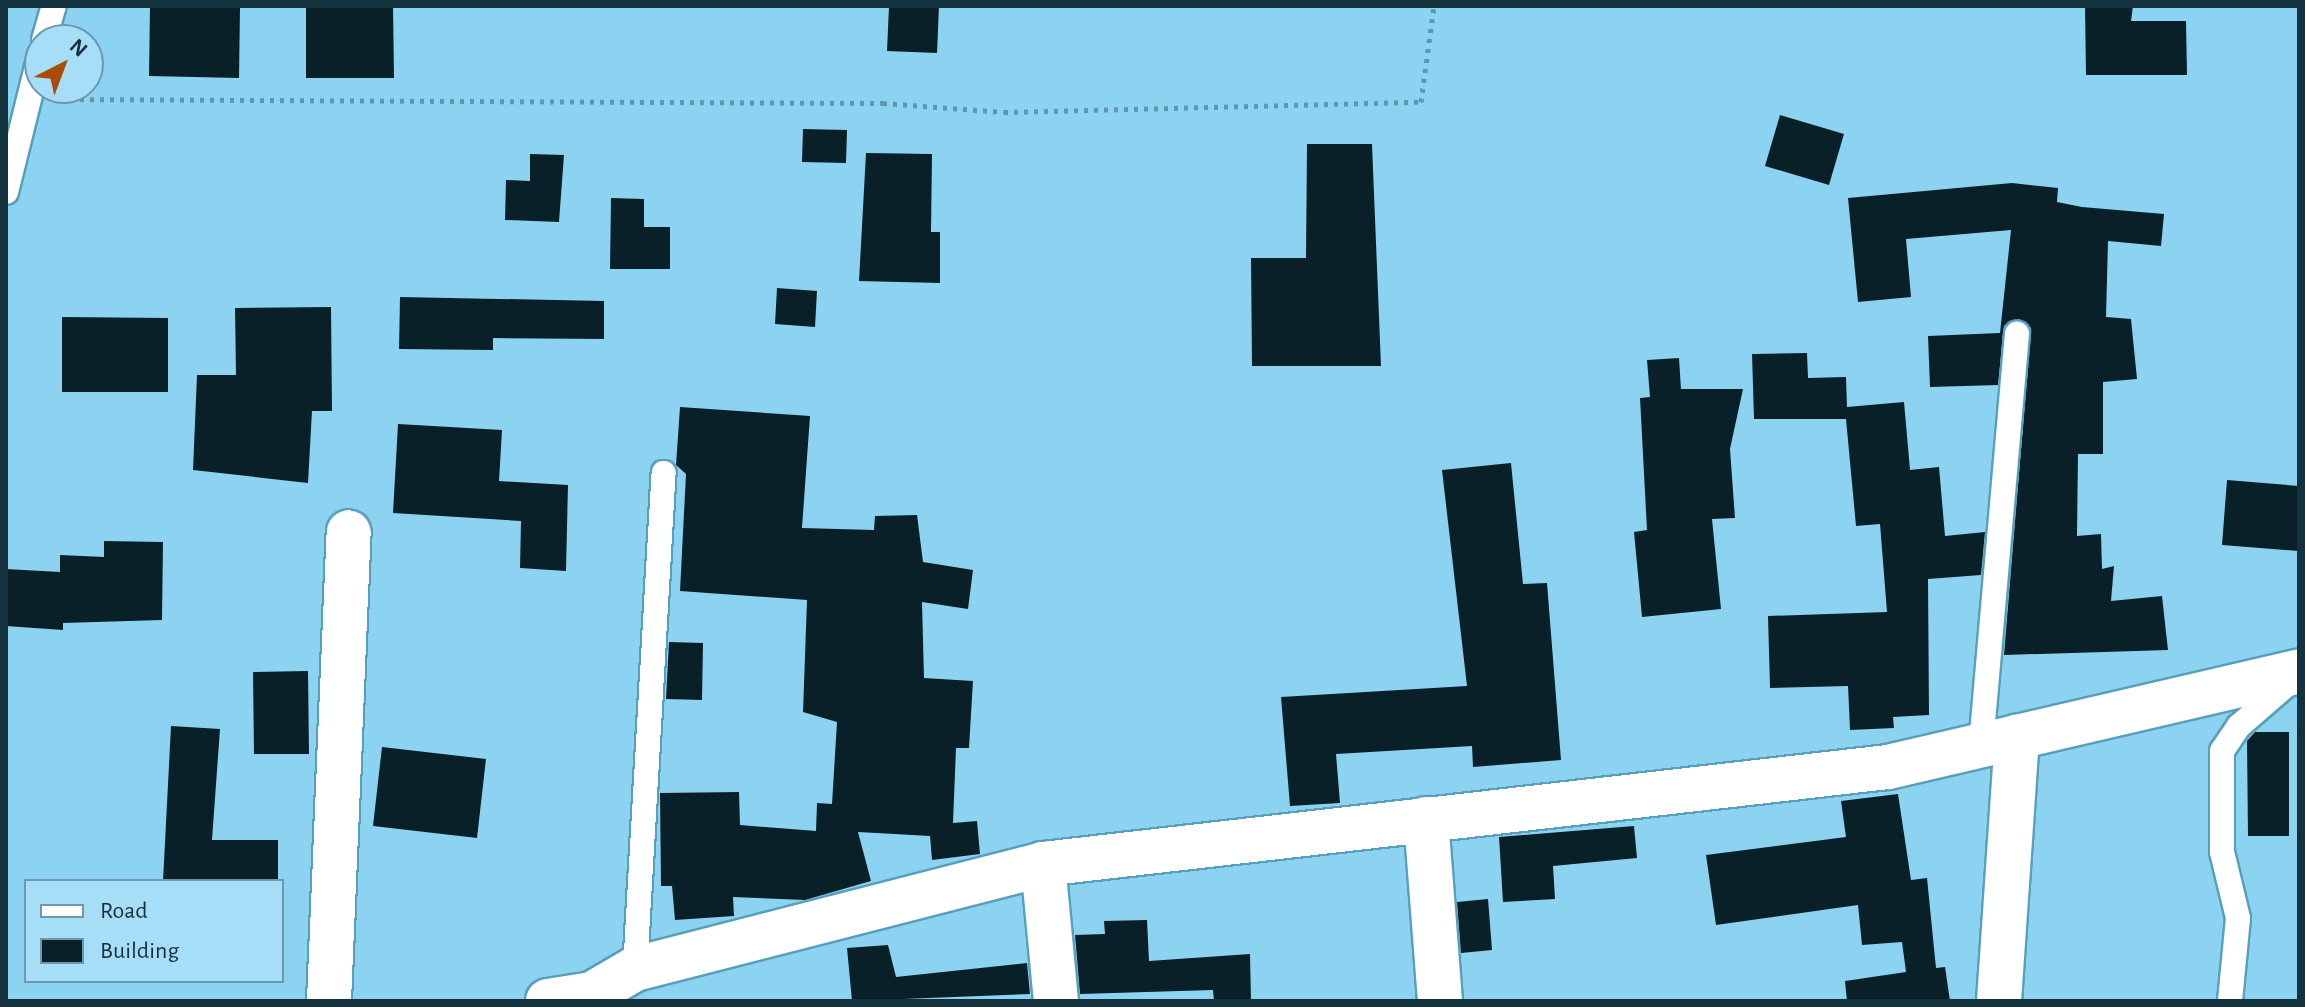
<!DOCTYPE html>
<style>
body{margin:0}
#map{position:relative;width:2305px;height:1007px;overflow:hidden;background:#8cd3f2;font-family:"Alegreya Sans",sans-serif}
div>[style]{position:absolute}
.building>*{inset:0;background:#0a2029}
.path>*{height:5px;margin-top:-2.5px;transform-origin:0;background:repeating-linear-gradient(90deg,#5f97af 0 4px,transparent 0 10px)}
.roads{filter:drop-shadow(2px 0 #589fbc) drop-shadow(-2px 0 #589fbc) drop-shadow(0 2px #589fbc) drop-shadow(0 -2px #589fbc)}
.lane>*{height:24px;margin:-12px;padding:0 12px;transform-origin:12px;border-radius:12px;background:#fff}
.street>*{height:44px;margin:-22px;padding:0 22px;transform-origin:22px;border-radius:22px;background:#fff}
span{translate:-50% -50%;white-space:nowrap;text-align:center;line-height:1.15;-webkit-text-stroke:8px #a6def7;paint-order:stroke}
.frame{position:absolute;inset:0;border:8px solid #14323e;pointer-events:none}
.legend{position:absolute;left:24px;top:879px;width:260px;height:104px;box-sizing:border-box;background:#a6def7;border:2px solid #6c99ad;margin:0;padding:10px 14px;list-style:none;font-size:24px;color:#14323e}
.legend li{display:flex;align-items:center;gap:16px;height:40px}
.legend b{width:40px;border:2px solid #6c99ad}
.north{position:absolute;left:24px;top:24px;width:80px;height:80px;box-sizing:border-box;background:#a6def7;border:2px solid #6c99ad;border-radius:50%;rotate:42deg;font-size:22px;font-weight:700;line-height:32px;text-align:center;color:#14323e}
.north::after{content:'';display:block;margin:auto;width:28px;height:36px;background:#ac4b07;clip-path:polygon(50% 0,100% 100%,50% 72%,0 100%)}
</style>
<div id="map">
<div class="building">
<i style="clip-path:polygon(306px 6px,393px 6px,394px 78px,306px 78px)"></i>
<i style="clip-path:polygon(889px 6px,939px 6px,937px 53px,887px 51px)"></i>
<i style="clip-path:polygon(2085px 6px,2133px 6px,2131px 21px,2186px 21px,2187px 75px,2086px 75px)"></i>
<i style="clip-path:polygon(150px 7px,240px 8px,239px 78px,149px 76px)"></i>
<i style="clip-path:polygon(1780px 115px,1844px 134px,1829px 185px,1765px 166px)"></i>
<i style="clip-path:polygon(803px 129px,847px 130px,846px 163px,802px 162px)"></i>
<i style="clip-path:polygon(1307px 144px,1372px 144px,1381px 366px,1252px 366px,1251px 258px,1306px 258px)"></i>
<i style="clip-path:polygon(866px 153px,932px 154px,931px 232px,940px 232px,940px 283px,859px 281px)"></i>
<i style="clip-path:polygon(530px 154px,564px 155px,559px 222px,505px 220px,506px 180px,530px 181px)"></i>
<i style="clip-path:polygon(2012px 183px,2058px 188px,2057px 202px,2082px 207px,2164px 214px,2161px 246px,2108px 241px,2106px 317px,2131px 319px,2137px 379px,2103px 382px,2103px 454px,2078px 454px,2077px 536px,2101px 534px,2102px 569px,2114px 566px,2111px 601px,2162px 596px,2168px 650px,2004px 655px,2031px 328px,2019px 319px,2004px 326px,1998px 385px,1930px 387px,1928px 336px,2000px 333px,2011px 230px,1906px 239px,1911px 297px,1858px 302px,1848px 198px)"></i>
<i style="clip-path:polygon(611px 198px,644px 199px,644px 227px,670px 227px,670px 269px,610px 269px)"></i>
<i style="clip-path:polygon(777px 288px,817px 291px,815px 327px,775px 324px)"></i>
<i style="clip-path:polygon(400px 297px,604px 301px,604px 339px,493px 338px,493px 350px,399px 349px)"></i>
<i style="clip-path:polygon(331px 307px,332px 411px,312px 411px,308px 483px,193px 470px,197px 375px,236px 375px,235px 308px)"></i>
<i style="clip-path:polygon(62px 317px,168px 318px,168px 392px,62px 392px)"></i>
<i style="clip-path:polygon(1807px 353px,1808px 378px,1846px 377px,1847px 407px,1904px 402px,1910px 470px,1939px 467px,1945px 536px,1985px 532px,1981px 575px,1928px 579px,1929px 715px,1893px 717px,1894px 728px,1850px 730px,1848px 686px,1770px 688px,1768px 616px,1887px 612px,1880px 524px,1856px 526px,1846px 419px,1754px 419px,1752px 354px)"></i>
<i style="clip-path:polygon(1679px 358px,1681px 389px,1743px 389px,1730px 449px,1735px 518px,1712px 519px,1721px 609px,1642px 617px,1634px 532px,1647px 530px,1640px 398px,1650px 397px,1647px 360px)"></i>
<i style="clip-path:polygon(680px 407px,810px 416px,802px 528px,874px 530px,875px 516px,917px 515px,923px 562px,973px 570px,968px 609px,922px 602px,924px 678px,973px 681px,969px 748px,956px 748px,953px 823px,977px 821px,980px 854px,932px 860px,930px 836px,858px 832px,871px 881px,805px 900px,733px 897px,734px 916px,675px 920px,672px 886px,661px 886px,660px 793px,739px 792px,740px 825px,816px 831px,817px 803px,832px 804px,837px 722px,803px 712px,807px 600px,680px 591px,686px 474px,676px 465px)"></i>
<i style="clip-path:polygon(398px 424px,502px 430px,499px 481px,568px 485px,566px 571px,520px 568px,521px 521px,393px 513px)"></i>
<i style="clip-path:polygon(1511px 463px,1523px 584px,1547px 583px,1561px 760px,1473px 767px,1472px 746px,1336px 754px,1340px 803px,1290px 806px,1281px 697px,1467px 686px,1442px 470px)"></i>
<i style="clip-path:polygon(2227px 480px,2299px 486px,2299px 551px,2222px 545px)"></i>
<i style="clip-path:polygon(104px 541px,163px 542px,162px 620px,63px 623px,63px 630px,6px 626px,6px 569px,60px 572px,60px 555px,104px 557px)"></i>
<i style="clip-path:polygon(669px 642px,703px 643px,702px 700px,666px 699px)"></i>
<i style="clip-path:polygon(308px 671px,309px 754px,254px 754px,253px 672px)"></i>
<i style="clip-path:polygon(171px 726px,220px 729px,212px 840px,278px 840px,278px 881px,163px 881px)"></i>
<i style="clip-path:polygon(2255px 732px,2289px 732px,2289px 836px,2248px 836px,2247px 741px)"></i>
<i style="clip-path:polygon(382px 747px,486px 759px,477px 838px,373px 826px)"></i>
<i style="clip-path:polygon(1898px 794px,1911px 880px,1927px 878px,1936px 968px,1945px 967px,1950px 1001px,1847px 1001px,1845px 981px,1906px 972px,1902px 942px,1862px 945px,1858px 905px,1716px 925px,1706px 855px,1846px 837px,1841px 801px)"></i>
<i style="clip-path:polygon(1634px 826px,1637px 858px,1553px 866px,1555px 899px,1503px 902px,1499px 837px)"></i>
<i style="clip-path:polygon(1488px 899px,1492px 950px,1461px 953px,1457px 902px)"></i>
<i style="clip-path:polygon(1147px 920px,1149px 961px,1250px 954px,1251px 1001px,1214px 1001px,1213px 990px,1080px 994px,1075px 935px,1105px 934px,1104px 921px)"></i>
<i style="clip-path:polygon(888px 945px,896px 977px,1027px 963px,1030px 994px,852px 1001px,847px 948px)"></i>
</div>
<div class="path">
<i style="left:60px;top:99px;width:823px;rotate:0.28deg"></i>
<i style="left:883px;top:103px;width:121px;rotate:4.3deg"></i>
<i style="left:1004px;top:112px;width:417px;rotate:-1.4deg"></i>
<i style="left:1421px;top:102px;width:97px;rotate:-82.3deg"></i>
</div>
<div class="roads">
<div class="lane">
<i style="left:44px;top:40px;width:35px;rotate:-74deg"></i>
<i style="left:6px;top:192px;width:141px;rotate:-76.1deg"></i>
<i style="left:1981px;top:745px;width:413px;rotate:-85deg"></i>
<i style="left:635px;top:969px;width:497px;rotate:-86.7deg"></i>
<i style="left:2230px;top:1001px;width:83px;rotate:-84.5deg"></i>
<i style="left:2238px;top:918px;width:68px;rotate:-103.6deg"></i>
<i style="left:2222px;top:852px;width:101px;rotate:-90deg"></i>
<i style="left:2222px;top:751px;width:30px;rotate:-56deg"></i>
<i style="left:2239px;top:726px;width:69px;rotate:-40.9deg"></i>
</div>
<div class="street">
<i style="left:1426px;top:819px;width:183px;rotate:85.6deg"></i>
<i style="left:1043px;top:864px;width:138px;rotate:84.6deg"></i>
<i style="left:329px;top:1001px;width:469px;rotate:-87.6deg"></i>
<i style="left:548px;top:1001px;width:45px;rotate:-9deg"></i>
<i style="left:592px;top:994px;width:50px;rotate:-30.2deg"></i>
<i style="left:635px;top:969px;width:421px;rotate:-14.4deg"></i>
<i style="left:1043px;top:864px;width:851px;rotate:-6.55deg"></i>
<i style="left:1888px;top:767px;width:422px;rotate:-13.1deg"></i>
<i style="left:1999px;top:1001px;width:265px;rotate:-86.1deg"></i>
</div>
</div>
<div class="frame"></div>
<ul class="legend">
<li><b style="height:10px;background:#fff"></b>Road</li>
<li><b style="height:22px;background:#0a2029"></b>Building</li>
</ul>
<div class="north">N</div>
</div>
